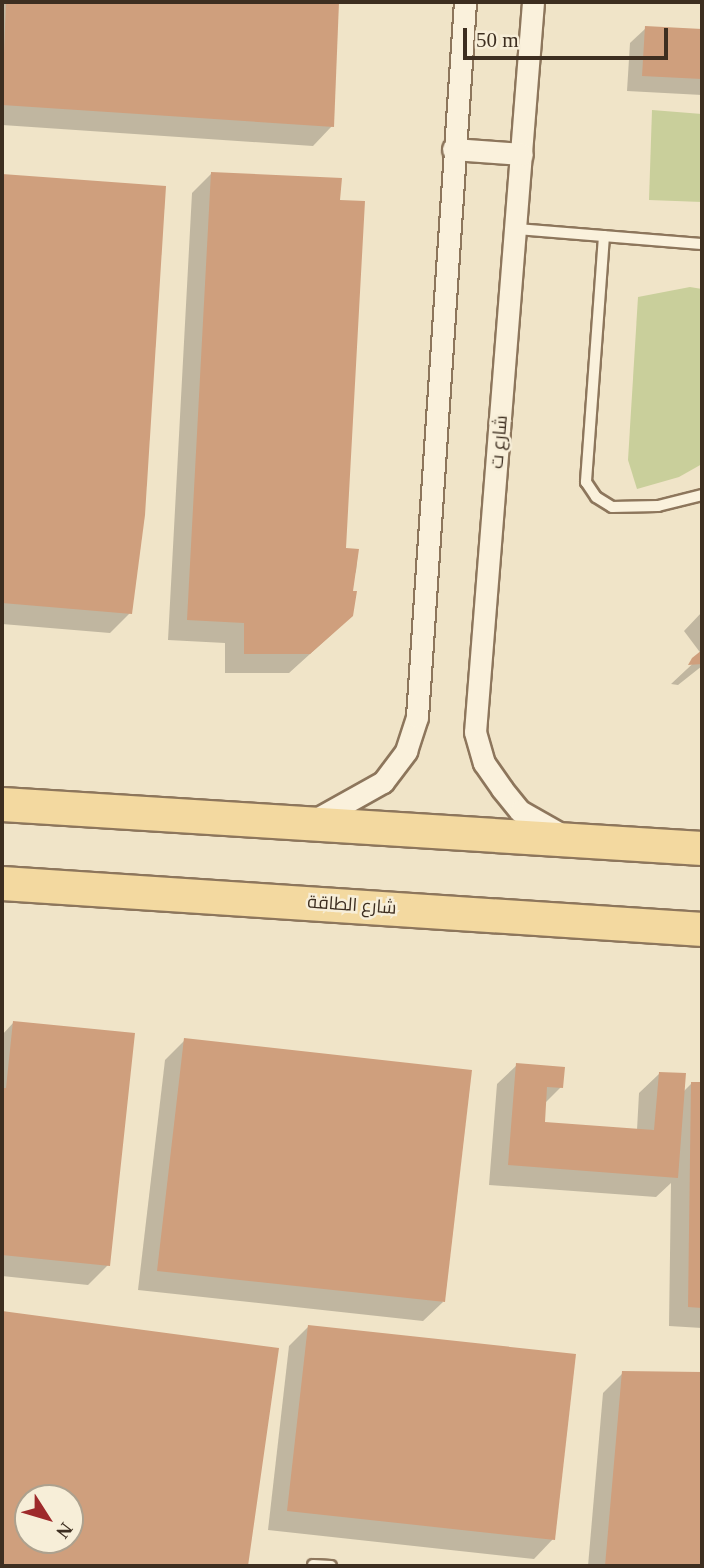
<!DOCTYPE html>
<meta charset="utf-8">
<style>
body{margin:0}
#map{position:relative;width:704px;height:1568px;overflow:hidden;background:#f0e4c8;font-family:"Times New Roman",Cairo,serif}
div>[style]{position:absolute}
.green>*{inset:0;background:#c9cf9b}
.shadow>*{inset:0;background:#0003}
.building>*{inset:0;background:#cf9f7d}
.roads{filter:drop-shadow(2px 0 #8d765c) drop-shadow(-2px 0 #8d765c) drop-shadow(0 2px #8d765c) drop-shadow(0 -2px #8d765c)}
.lane>*{height:10px;margin:-5px;padding:0 5px;transform-origin:5px;border-radius:5px;background:#faf1dc}
.street>*{height:21px;margin:-10.5px;padding:0 10.5px;transform-origin:10.5px;border-radius:10.5px;background:#faf1dc}
.primary>*{height:33px;margin:-16.5px;padding:0 16.5px;transform-origin:16.5px;border-radius:16.5px;background:#f3d9a0}
span{translate:-50% -50%;white-space:nowrap;text-align:center;line-height:1.15;-webkit-text-stroke:5px #f7eed8;paint-order:stroke}
.street-label{font-size:18px;color:#3d2e20}
.frame{position:absolute;inset:0;border:4px solid #3d2e20;pointer-events:none}
.north{position:absolute;left:14px;top:1484px;width:70px;height:70px;box-sizing:border-box;background:#f7eed8;border:2px solid #ada18e;border-radius:50%;rotate:127deg;font-size:19px;font-weight:700;line-height:28px;text-align:center;color:#3d2e20}
.north::after{content:'';display:block;margin:auto;width:24px;height:32px;background:#9e2a2b;clip-path:polygon(50% 0,100% 100%,50% 72%,0 100%)}
.scale{position:absolute;left:463px;top:28px;width:205px;height:32px;box-sizing:border-box;border:4px solid #3d2e20;border-top:0;padding-left:9px;font-size:21px;line-height:24px;white-space:nowrap;color:#3d2e20;-webkit-text-stroke:5px #f7eed8;paint-order:stroke}
</style>
<div id="map">
<div class="green">
<i style="clip-path:polygon(652px 110px,702px 114px,702px 202px,649px 200px)"></i>
<i style="clip-path:polygon(690px 287px,702px 289px,702px 464px,679px 477px,637px 489px,628px 460px,638px 297px)"></i>
</div>
<div class="shadow">
<i style="clip-path:polygon(2px 2px,337px 2px,332px 126px,313px 146px,2px 125px)"></i>
<i style="clip-path:polygon(646px 28px,702px 31px,702px 95px,627px 91px,630px 43px)"></i>
<i style="clip-path:polygon(211px 174px,344px 549px,358px 550px,356px 571px,331px 635px,289px 673px,225px 673px,225px 643px,168px 640px,192px 193px)"></i>
<i style="clip-path:polygon(2px 176px,164px 187px,130px 613px,110px 633px,2px 624px)"></i>
<i style="clip-path:polygon(702px 612px,702px 666px,678px 685px,671px 684px,702px 655px,684px 631px)"></i>
<i style="clip-path:polygon(14px 1022px,108px 1265px,88px 1285px,2px 1276px,2px 1035px)"></i>
<i style="clip-path:polygon(185px 1040px,443px 1302px,423px 1321px,138px 1290px,165px 1060px)"></i>
<i style="clip-path:polygon(517px 1065px,561px 1087px,544px 1104px,543px 1123px,637px 1130px,639px 1093px,659px 1074px,683px 1092px,691px 1084px,702px 1084px,702px 1328px,669px 1326px,671px 1183px,656px 1197px,489px 1185px,497px 1084px)"></i>
<i style="clip-path:polygon(evenodd,2px 1313px,277px 1350px,247px 1566px,2px 1566px,2px 1313px,28px 1498px,70px 1498px,70px 1540px,28px 1540px,28px 1498px)"></i>
<i style="clip-path:polygon(309px 1326px,553px 1539px,534px 1559px,268px 1530px,289px 1346px)"></i>
<i style="clip-path:polygon(623px 1373px,702px 1374px,702px 1566px,588px 1566px,603px 1393px)"></i>
</div>
<div class="building">
<i style="clip-path:polygon(6px 2px,339px 2px,334px 127px,2px 105px)"></i>
<i style="clip-path:polygon(645px 26px,702px 29px,702px 79px,642px 76px)"></i>
<i style="clip-path:polygon(211px 172px,342px 178px,340px 200px,365px 201px,346px 548px,359px 549px,353px 591px,357px 591px,353px 616px,310px 654px,244px 654px,244px 623px,187px 620px)"></i>
<i style="clip-path:polygon(2px 174px,166px 186px,145px 515px,132px 614px,2px 603px)"></i>
<i style="clip-path:polygon(702px 650px,702px 664px,688px 665px,692px 658px)"></i>
<i style="clip-path:polygon(13px 1021px,135px 1033px,110px 1266px,2px 1255px,2px 1088px,6px 1088px)"></i>
<i style="clip-path:polygon(184px 1038px,472px 1070px,445px 1302px,157px 1271px)"></i>
<i style="clip-path:polygon(516px 1063px,565px 1067px,563px 1088px,547px 1087px,545px 1122px,654px 1130px,659px 1072px,686px 1073px,678px 1178px,508px 1165px)"></i>
<i style="clip-path:polygon(691px 1082px,702px 1082px,702px 1308px,688px 1307px)"></i>
<i style="clip-path:polygon(evenodd,2px 1311px,279px 1348px,248px 1566px,2px 1566px,2px 1311px,28px 1498px,70px 1498px,70px 1540px,28px 1540px,28px 1498px)"></i>
<i style="clip-path:polygon(308px 1325px,576px 1354px,555px 1540px,287px 1511px)"></i>
<i style="clip-path:polygon(622px 1371px,702px 1372px,702px 1566px,605px 1566px)"></i>
</div>
<div class="roads">
<div class="lane">
<i style="left:516px;top:229px;width:187px;rotate:4.6deg"></i>
<i style="left:604px;top:236px;width:247px;rotate:94.2deg"></i>
<i style="left:586px;top:482px;width:18px;rotate:56deg"></i>
<i style="left:596px;top:497px;width:19px;rotate:32deg"></i>
<i style="left:612px;top:507px;width:46px;rotate:-1.2deg"></i>
<i style="left:658px;top:506px;width:45px;rotate:-14deg"></i>
<i style="left:313px;top:1565px;width:18px;rotate:3deg"></i>
</div>
<div class="street">
<i style="left:533px;top:2px;width:732px;rotate:94.54deg"></i>
<i style="left:475px;top:732px;width:32px;rotate:74deg"></i>
<i style="left:484px;top:763px;width:32px;rotate:55deg"></i>
<i style="left:502px;top:789px;width:28px;rotate:51deg"></i>
<i style="left:520px;top:811px;width:48px;rotate:29.7deg"></i>
<i style="left:453px;top:149px;width:69px;rotate:4.1deg"></i>
<i style="left:315px;top:820px;width:78px;rotate:-29.2deg"></i>
<i style="left:383px;top:782px;width:39px;rotate:-53deg"></i>
<i style="left:406px;top:751px;width:36px;rotate:-72deg"></i>
<i style="left:417px;top:717px;width:717px;rotate:-86.16deg"></i>
</div>
<div class="primary">
<i style="left:2px;top:804px;width:701px;rotate:3.6deg"></i>
<i style="left:2px;top:883px;width:702px;rotate:3.76deg"></i>
</div>
</div>
<div class="street-label">
<span style="left:499px;top:442px;rotate:-85deg">شارع ت</span>
<span style="left:352px;top:905px;rotate:4deg">شارع الطاقة</span>
</div>
<div class="frame"></div>
<div class="north">N</div>
<div class="scale">50 m</div>
</div>
